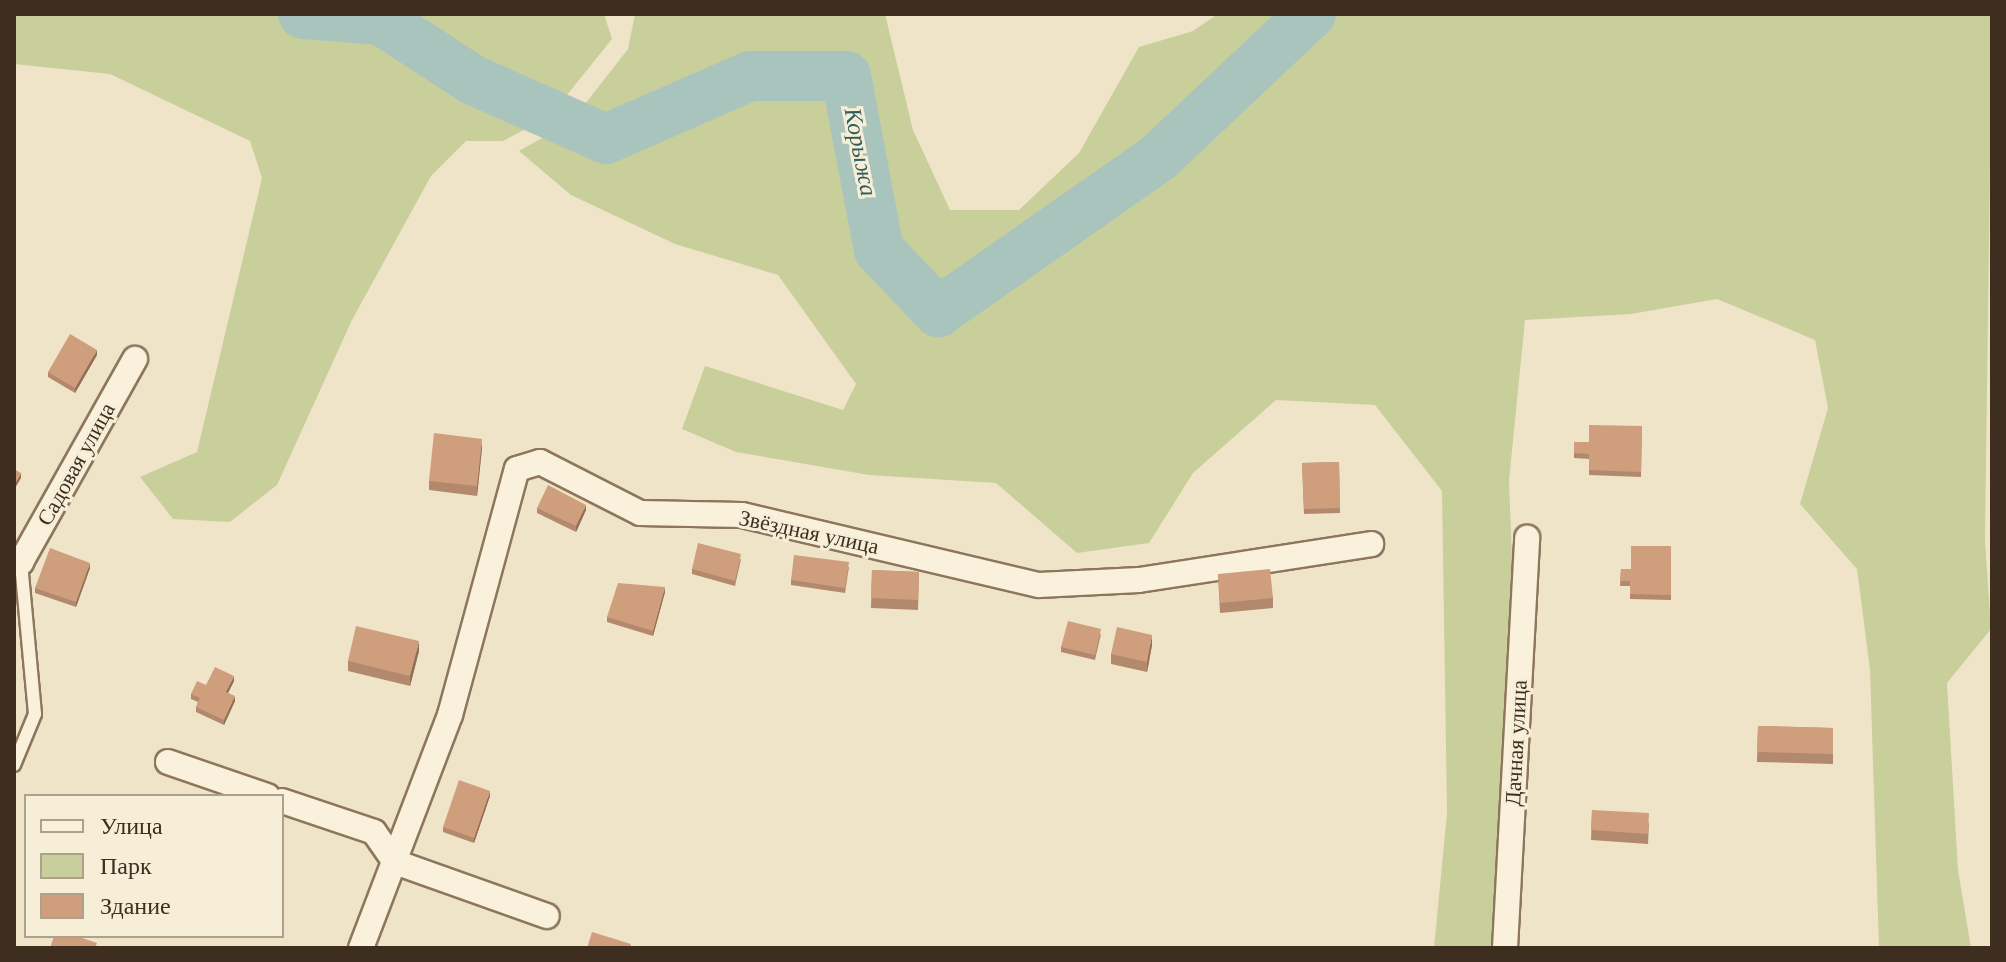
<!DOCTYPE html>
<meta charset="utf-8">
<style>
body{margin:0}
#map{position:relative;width:2006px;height:962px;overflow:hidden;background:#f0e4c8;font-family:Georgia,serif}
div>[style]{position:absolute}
.green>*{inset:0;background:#c9cf9b}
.river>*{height:50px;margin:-25px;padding:0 25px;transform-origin:25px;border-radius:25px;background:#a9c4bc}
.roads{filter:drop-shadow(2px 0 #8d765c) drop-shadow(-2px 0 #8d765c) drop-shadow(0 2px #8d765c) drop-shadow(0 -2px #8d765c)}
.service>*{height:12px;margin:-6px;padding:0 6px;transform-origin:6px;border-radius:6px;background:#faf1dc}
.minor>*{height:24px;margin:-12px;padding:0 12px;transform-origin:12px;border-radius:12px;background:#faf1dc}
.wall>*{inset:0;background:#b2896c}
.shaded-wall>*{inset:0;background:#916f58}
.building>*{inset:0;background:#cf9f7d}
span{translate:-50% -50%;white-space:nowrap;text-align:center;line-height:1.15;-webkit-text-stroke:6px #f7eed8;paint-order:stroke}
.street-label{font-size:22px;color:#3d2e20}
.water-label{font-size:24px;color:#2f5d5a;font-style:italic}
.frame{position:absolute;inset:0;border:16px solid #3d2e20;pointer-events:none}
.legend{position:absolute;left:24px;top:794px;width:260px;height:144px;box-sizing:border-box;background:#f7eed8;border:2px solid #ada18e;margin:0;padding:10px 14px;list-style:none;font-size:24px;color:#3d2e20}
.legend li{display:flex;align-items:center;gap:16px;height:40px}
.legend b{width:40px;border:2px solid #ada18e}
</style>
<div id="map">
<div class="green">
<i style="clip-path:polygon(14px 14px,604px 14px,612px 39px,550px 116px,503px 141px,466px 141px,431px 176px,352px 320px,277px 485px,230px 522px,173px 519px,140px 477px,197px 452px,262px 178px,250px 141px,110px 74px,14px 64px)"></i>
<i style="clip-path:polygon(635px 14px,885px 14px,913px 130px,950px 210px,1019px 210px,1079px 153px,1139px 47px,1193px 31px,1218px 14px,1992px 14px,1985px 541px,1991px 629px,1947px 683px,1958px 870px,1971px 948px,1879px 948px,1870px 670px,1857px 569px,1800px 504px,1828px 408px,1815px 340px,1717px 299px,1631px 314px,1525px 320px,1509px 481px,1514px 608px,1499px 948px,1434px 948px,1447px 813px,1442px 491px,1375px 405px,1276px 400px,1193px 473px,1149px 543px,1077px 553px,996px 483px,869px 475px,736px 452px,682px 429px,705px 366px,843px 410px,856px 384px,778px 275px,675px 244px,571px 195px,519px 151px,571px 122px,628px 49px)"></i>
</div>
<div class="river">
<i style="left:303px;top:14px;width:78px;rotate:4.4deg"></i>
<i style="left:381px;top:20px;width:110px;rotate:33.1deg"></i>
<i style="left:473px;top:80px;width:145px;rotate:23.9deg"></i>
<i style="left:606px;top:139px;width:157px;rotate:-23.6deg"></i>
<i style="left:750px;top:76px;width:96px"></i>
<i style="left:846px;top:76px;width:177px;rotate:79.3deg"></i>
<i style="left:879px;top:250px;width:86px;rotate:46.4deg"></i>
<i style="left:938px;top:312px;width:270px;rotate:-35deg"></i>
<i style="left:1159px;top:157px;width:209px;rotate:-43.3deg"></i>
</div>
<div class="roads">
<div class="service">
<i style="left:14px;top:765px;width:55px;rotate:-67.6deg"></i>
<i style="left:35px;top:714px;width:153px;rotate:-95.3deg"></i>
</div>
<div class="minor">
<i style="left:14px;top:559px;width:8px;rotate:23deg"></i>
<i style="left:21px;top:562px;width:233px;rotate:-60.7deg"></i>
<i style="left:168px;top:762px;width:105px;rotate:19deg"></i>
<i style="left:282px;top:801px;width:97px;rotate:18.6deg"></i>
<i style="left:374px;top:832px;width:37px;rotate:55deg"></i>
<i style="left:395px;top:862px;width:161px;rotate:19.6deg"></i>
<i style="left:361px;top:948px;width:249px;rotate:-69.1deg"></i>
<i style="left:450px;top:715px;width:255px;rotate:-74.8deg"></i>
<i style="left:517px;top:469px;width:24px;rotate:-17deg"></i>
<i style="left:540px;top:462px;width:112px;rotate:27deg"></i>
<i style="left:640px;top:513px;width:102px;rotate:1.1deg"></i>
<i style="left:742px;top:515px;width:305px;rotate:13.3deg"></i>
<i style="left:1039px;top:585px;width:100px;rotate:-2.9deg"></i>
<i style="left:1139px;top:580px;width:235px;rotate:-8.8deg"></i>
<i style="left:1505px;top:948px;width:411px;rotate:-86.9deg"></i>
</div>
</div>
<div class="wall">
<i style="clip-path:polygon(97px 355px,75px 393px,48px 377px,48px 372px)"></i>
<i style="clip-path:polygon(1642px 426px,1641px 477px,1589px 475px,1589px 459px,1574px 458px,1574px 453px,1589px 442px)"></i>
<i style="clip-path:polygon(482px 448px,477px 496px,429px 490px,429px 481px)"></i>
<i style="clip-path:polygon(1339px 462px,1340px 513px,1304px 514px,1302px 463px)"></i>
<i style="clip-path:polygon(537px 508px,586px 510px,576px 532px,537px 513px)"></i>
<i style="clip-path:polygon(1671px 546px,1671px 600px,1630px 599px,1630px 586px,1620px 586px,1621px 569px,1631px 569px)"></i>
<i style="clip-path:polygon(741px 559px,735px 586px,692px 574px,692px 569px)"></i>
<i style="clip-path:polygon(849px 567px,845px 593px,791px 585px,791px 580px)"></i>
<i style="clip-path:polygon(90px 568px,76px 607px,35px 593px,35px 588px)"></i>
<i style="clip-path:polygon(872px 570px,919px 572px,918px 610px,871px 608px)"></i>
<i style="clip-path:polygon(1218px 574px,1273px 598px,1273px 608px,1220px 613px)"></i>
<i style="clip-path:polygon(665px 592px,653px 636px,607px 622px,607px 617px)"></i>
<i style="clip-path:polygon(1101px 634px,1095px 660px,1061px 652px,1061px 647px)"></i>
<i style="clip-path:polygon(1152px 645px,1147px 672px,1111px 664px,1111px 654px)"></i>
<i style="clip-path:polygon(419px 651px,410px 686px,348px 671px,348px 661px)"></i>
<i style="clip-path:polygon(234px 681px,228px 693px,235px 701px,224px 725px,196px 712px,196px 707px,198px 702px,191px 699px,191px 694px,206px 685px)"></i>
<i style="clip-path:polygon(1758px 726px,1833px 728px,1833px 764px,1757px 762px)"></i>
<i style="clip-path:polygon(490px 796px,474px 843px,443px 832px,443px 827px)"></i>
<i style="clip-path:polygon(1592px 810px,1649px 823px,1648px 844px,1591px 840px)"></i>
</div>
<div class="shaded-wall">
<i style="clip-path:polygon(97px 350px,97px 355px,75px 393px,75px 388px)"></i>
<i style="clip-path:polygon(482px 439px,482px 448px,477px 496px,477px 486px)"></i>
<i style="clip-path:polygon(21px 473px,21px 478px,14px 490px,14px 485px)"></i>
<i style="clip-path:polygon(586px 505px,586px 510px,576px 532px,576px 526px)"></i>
<i style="clip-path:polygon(90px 563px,90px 568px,76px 607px,76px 602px)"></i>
<i style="clip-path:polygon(665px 587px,665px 592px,653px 636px,653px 631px)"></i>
<i style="clip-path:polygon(1152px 635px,1152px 645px,1147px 672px,1147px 662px)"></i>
<i style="clip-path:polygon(419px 641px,419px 651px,410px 686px,410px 676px)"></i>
<i style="clip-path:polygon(234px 676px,234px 681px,226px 697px,226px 692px)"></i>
<i style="clip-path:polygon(235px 696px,235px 701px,224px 725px,224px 720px)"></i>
<i style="clip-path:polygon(490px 791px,490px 796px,474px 843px,474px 838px)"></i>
</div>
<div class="building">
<i style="clip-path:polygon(70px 334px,97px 350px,75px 388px,48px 372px)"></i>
<i style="clip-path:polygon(1589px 425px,1642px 426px,1641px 472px,1589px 470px,1589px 454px,1574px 453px,1574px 442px,1589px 442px)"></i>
<i style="clip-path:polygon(434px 433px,482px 439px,477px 486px,429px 481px)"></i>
<i style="clip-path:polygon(1339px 462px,1340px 508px,1304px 509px,1302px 463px)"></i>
<i style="clip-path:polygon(14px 469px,21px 473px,14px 485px)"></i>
<i style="clip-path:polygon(548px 485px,586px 505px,576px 526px,537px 508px)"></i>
<i style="clip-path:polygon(698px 543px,741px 554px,735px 581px,692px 569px)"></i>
<i style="clip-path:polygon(1631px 546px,1671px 546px,1671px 595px,1630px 594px,1630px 581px,1620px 581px,1621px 569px,1631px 569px)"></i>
<i style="clip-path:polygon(50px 548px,90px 563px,76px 602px,35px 588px)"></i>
<i style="clip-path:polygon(794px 555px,849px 562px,845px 588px,791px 580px)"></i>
<i style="clip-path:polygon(1270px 569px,1273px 598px,1220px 603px,1218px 574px)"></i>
<i style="clip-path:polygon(872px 570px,919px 572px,918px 600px,871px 598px)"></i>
<i style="clip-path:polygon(618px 583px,665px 587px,653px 631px,607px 617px)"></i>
<i style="clip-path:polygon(1068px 621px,1101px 629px,1095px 655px,1061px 647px)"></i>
<i style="clip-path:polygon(356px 626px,419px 641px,410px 676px,348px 661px)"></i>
<i style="clip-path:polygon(1117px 627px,1152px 635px,1147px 662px,1111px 654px)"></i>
<i style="clip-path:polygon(215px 667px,234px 676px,226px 692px,235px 696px,224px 720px,196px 707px,200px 698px,191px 694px,197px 681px,206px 685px)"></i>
<i style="clip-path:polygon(1758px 726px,1833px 728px,1833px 754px,1757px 752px)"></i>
<i style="clip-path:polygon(459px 780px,490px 791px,474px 838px,443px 827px)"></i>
<i style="clip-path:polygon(1592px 810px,1649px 813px,1648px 834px,1591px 830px)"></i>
<i style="clip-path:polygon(592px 932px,631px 944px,630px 948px,587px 948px)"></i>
<i style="clip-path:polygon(54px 936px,76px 936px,97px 943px,95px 948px,50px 948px)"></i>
</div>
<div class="street-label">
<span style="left:76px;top:464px;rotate:-61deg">Садовая улица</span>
<span style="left:809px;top:532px;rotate:12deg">Звёздная улица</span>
<span style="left:1516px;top:743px;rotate:-87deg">Дачная улица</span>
</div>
<div class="water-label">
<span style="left:860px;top:152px;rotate:79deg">Корыжа</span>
</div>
<div class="frame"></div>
<ul class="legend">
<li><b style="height:10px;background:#faf1dc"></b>Улица</li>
<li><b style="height:22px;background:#c9cf9b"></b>Парк</li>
<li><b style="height:22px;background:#cf9f7d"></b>Здание</li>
</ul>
</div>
